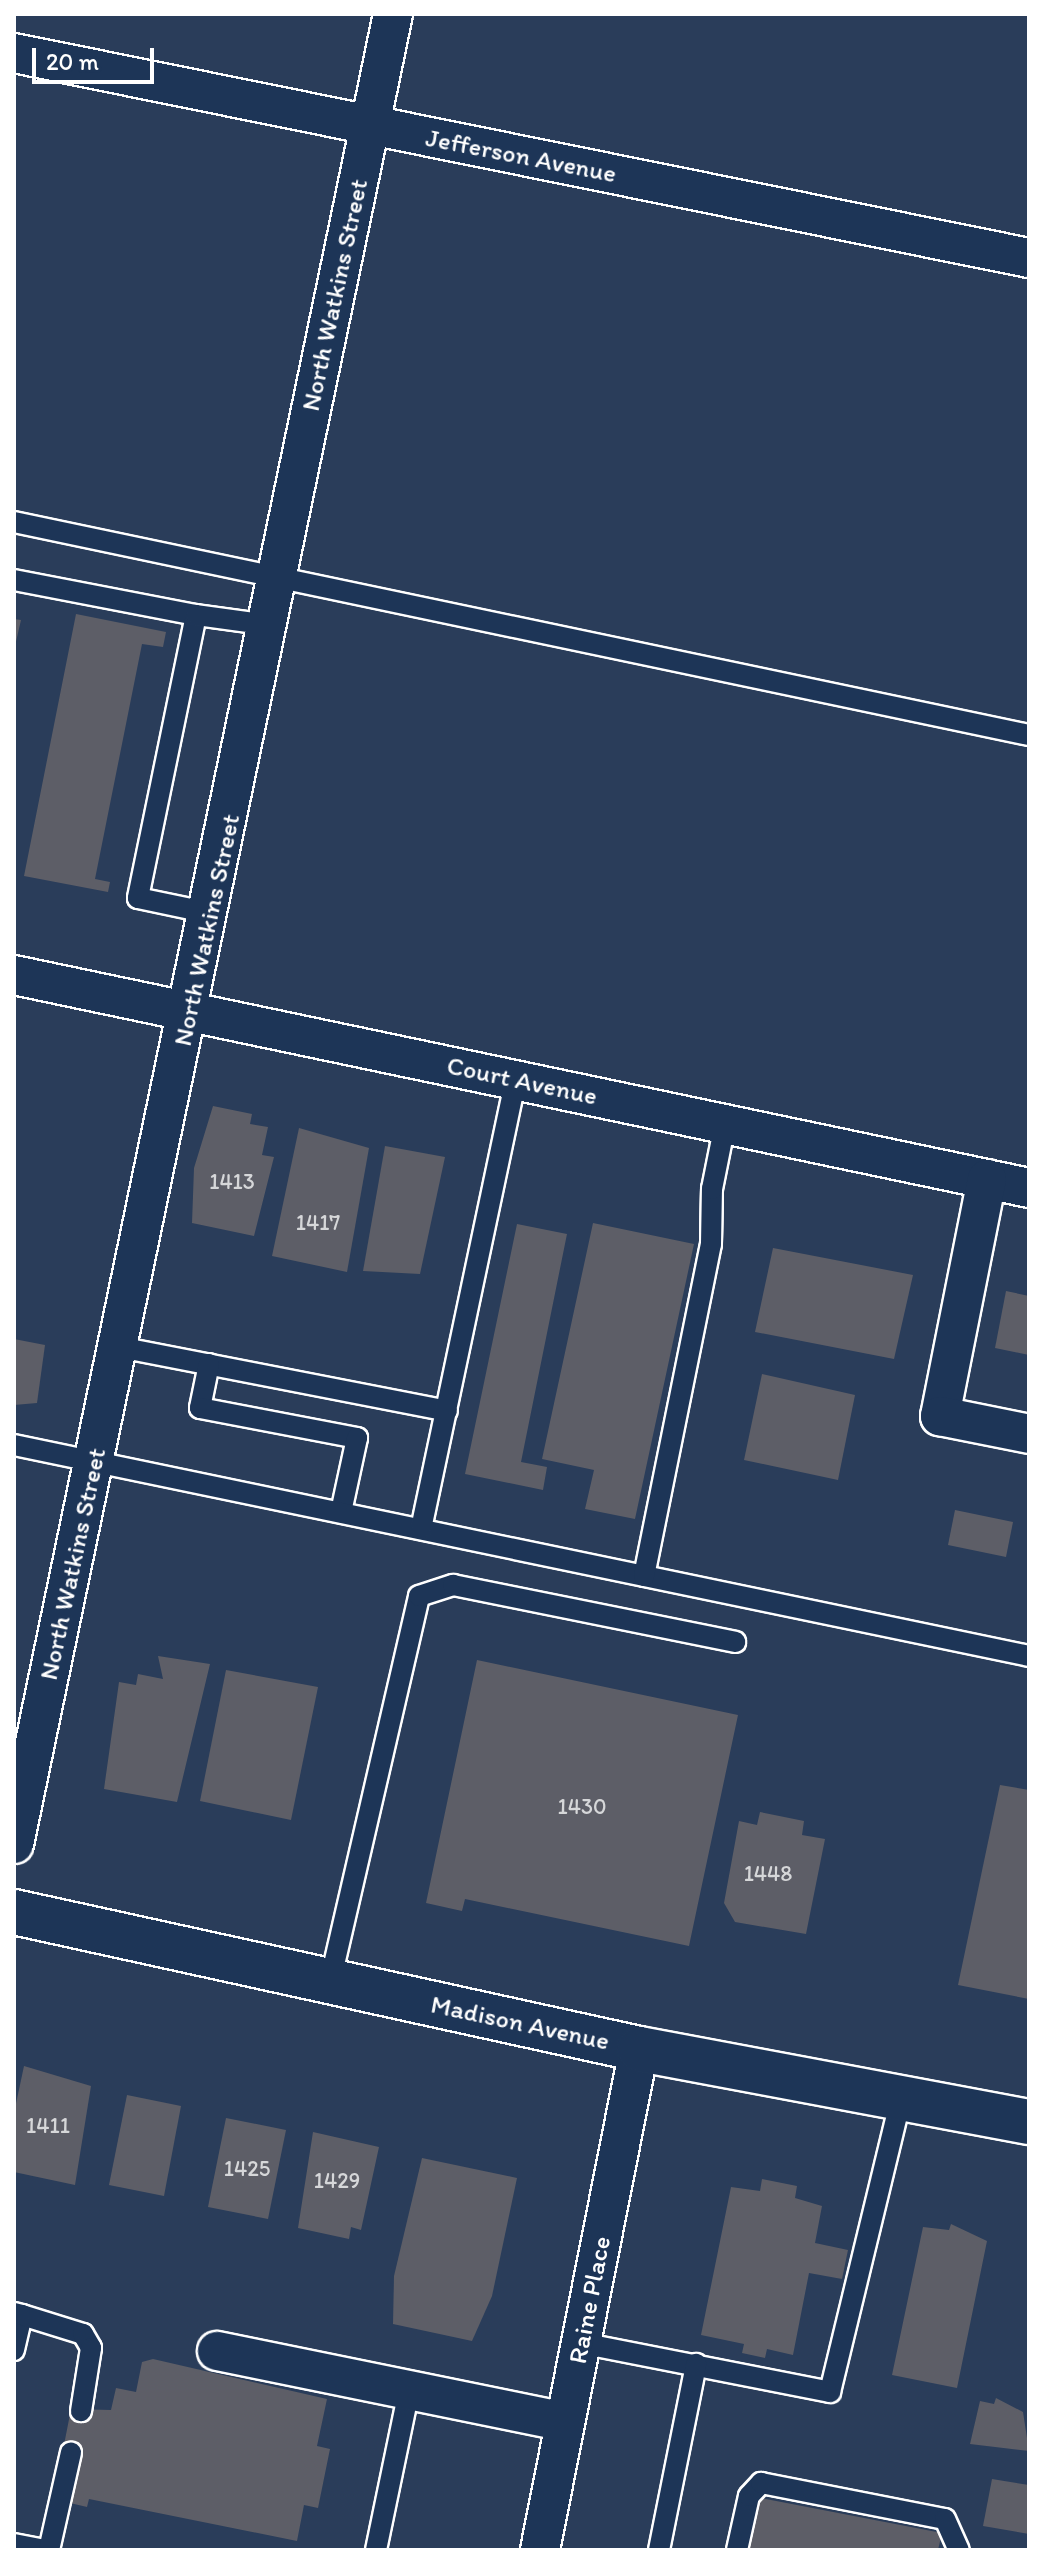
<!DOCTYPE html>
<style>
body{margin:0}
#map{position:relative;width:1043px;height:2564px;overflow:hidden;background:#2a3d5a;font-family:Itim,sans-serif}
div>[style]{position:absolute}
.building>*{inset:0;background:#5d5e67}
.roads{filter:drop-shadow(2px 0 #fff) drop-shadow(-2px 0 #fff) drop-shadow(0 2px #fff) drop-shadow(0 -2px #fff)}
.lane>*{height:20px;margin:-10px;padding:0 10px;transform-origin:10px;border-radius:10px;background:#1d3557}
.street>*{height:38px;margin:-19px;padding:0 19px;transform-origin:19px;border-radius:19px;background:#1d3557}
.secondary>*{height:44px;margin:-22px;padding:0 22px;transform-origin:22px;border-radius:22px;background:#1d3557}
span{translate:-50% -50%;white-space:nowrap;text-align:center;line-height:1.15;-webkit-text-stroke:6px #1d3557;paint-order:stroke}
.number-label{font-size:22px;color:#d6d7d9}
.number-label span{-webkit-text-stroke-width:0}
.street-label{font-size:26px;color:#fff}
.frame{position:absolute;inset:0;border:16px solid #fff;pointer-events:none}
.scale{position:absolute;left:32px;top:48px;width:122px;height:36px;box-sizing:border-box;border:4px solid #fff;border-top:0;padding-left:10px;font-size:24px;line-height:28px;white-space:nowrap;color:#fff;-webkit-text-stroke:6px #1d3557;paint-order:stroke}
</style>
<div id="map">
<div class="building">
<i style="clip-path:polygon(76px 614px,166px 632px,163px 647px,142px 644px,95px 879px,110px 882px,108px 892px,24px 876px)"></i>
<i style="clip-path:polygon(14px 619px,21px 620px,15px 646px,14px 646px)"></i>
<i style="clip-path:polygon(213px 1106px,252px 1114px,250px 1124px,268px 1127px,262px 1155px,274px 1157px,254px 1236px,192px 1223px,194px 1168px)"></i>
<i style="clip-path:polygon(299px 1128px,369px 1148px,347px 1272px,272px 1256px)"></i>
<i style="clip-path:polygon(385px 1146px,445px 1157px,420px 1274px,363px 1271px)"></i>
<i style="clip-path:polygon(593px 1223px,694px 1244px,635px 1519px,585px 1509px,594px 1470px,542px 1459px)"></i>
<i style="clip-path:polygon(517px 1224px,567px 1234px,521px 1462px,547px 1467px,543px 1490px,465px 1474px)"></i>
<i style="clip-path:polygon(773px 1248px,913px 1275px,894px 1359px,755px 1332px)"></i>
<i style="clip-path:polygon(1006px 1291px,1029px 1296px,1029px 1355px,995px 1348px)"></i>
<i style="clip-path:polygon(14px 1339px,45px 1345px,37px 1403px,14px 1405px)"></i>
<i style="clip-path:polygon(762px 1374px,855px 1395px,838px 1480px,744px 1460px)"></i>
<i style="clip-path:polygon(955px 1510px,1013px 1522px,1006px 1557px,948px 1545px)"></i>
<i style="clip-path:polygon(158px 1656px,210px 1664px,177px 1802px,104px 1789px,119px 1682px,136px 1685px,138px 1674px,163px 1679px)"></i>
<i style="clip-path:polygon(477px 1660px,738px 1715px,689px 1946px,465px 1899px,462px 1911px,426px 1903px)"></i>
<i style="clip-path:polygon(226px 1670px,318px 1687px,291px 1820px,200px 1801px)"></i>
<i style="clip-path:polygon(1000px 1785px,1029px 1790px,1029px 1999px,958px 1985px)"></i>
<i style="clip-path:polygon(760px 1812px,804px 1821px,802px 1835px,825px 1839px,806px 1934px,735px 1922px,724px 1903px,739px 1821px,757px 1825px)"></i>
<i style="clip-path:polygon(24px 2066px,91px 2086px,75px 2185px,14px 2172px,14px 2113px)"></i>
<i style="clip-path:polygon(127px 2095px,181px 2106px,164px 2196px,109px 2185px)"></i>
<i style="clip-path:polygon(226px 2118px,286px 2130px,268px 2219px,208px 2207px)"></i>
<i style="clip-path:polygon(313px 2132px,379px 2147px,361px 2230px,351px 2227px,349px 2239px,298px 2228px)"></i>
<i style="clip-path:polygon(422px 2158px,517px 2178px,492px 2296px,472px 2341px,393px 2324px,394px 2276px)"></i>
<i style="clip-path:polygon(762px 2179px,797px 2186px,795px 2198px,822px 2206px,815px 2243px,848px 2250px,842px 2279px,809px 2273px,793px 2355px,767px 2349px,765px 2358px,742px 2353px,744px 2344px,701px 2335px,731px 2187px,760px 2191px)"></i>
<i style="clip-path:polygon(951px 2224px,987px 2241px,957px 2388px,892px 2375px,923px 2227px,949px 2230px)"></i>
<i style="clip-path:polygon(153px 2359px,327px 2399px,317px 2446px,330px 2449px,318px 2508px,304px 2505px,297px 2541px,89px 2499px,87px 2507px,70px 2503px,63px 2450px,71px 2409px,111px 2410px,116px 2388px,136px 2392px,142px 2362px)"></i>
<i style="clip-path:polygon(996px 2398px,1023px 2412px,1029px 2451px,970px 2444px,980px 2401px,994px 2404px)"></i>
<i style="clip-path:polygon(992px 2479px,1029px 2485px,1029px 2534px,983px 2526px)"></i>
<i style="clip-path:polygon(756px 2497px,942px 2533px,938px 2550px,745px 2550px)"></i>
</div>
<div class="roads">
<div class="lane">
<i style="left:14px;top:522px;width:1037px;rotate:11.85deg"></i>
<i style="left:14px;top:580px;width:185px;rotate:10.9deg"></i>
<i style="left:196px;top:615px;width:289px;rotate:101.6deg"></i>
<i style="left:138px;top:898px;width:74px;rotate:11.8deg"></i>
<i style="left:196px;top:615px;width:74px;rotate:7.8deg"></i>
<i style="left:119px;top:1347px;width:334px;rotate:11deg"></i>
<i style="left:209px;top:1364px;width:45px;rotate:101.6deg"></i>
<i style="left:200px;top:1408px;width:160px;rotate:10.8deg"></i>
<i style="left:357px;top:1438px;width:76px;rotate:102.2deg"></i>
<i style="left:14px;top:1445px;width:1037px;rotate:11.74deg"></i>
<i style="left:421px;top:1529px;width:460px;rotate:-78.1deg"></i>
<i style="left:644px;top:1576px;width:339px;rotate:-78.6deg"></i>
<i style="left:711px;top:1244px;width:55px;rotate:-89deg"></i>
<i style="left:712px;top:1189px;width:66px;rotate:-78.7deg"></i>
<i style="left:330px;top:1982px;width:396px;rotate:-77deg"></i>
<i style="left:419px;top:1596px;width:36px;rotate:-18deg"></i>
<i style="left:453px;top:1585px;width:288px;rotate:11.4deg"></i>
<i style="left:14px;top:2313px;width:8px;rotate:14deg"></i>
<i style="left:22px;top:2315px;width:36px;rotate:103deg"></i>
<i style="left:22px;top:2315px;width:64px;rotate:17.3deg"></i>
<i style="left:83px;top:2334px;width:16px;rotate:60deg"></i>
<i style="left:91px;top:2348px;width:64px;rotate:99deg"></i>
<i style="left:581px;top:2343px;width:254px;rotate:11.1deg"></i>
<i style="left:830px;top:2392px;width:306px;rotate:-76.4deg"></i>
<i style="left:14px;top:2544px;width:33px;rotate:11deg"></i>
<i style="left:49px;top:2550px;width:100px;rotate:-77.3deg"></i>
<i style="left:376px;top:2550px;width:163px;rotate:-78.3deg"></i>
<i style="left:659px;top:2550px;width:190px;rotate:-78.7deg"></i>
<i style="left:737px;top:2550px;width:55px;rotate:-77.5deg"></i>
<i style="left:749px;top:2496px;width:18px;rotate:-47deg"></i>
<i style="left:761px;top:2483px;width:187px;rotate:11.1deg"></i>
<i style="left:945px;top:2519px;width:34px;rotate:66deg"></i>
</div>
<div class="street">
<i style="left:14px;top:53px;width:1035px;rotate:11.42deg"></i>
<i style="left:14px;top:975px;width:1037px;rotate:11.85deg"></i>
<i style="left:987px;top:1179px;width:242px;rotate:101.2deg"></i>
<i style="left:940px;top:1416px;width:91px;rotate:11.4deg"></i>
<i style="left:14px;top:1844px;width:1869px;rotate:-78.3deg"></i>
<i style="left:217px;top:2351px;width:355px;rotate:11.5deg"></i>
<i style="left:540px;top:2550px;width:511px;rotate:-78.82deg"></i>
</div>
<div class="secondary">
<i style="left:14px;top:1912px;width:640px;rotate:12.36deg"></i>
<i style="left:639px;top:2049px;width:397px;rotate:10.6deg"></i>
</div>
</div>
<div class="number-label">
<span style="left:232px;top:1182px">1413</span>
<span style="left:318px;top:1223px">1417</span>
<span style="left:582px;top:1807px">1430</span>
<span style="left:768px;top:1874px">1448</span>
<span style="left:48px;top:2126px">1411</span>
<span style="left:247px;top:2169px">1425</span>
<span style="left:337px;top:2181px">1429</span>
</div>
<div class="street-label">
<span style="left:521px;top:156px;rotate:11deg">Jefferson Avenue</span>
<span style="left:335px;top:295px;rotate:-78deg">North Watkins Street</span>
<span style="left:207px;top:930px;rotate:-78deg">North Watkins Street</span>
<span style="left:522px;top:1081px;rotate:12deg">Court Avenue</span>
<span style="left:73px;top:1564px;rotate:-78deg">North Watkins Street</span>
<span style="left:520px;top:2023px;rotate:12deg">Madison Avenue</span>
<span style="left:590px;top:2300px;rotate:-79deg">Raine Place</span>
</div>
<div class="frame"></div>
<div class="scale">20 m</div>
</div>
